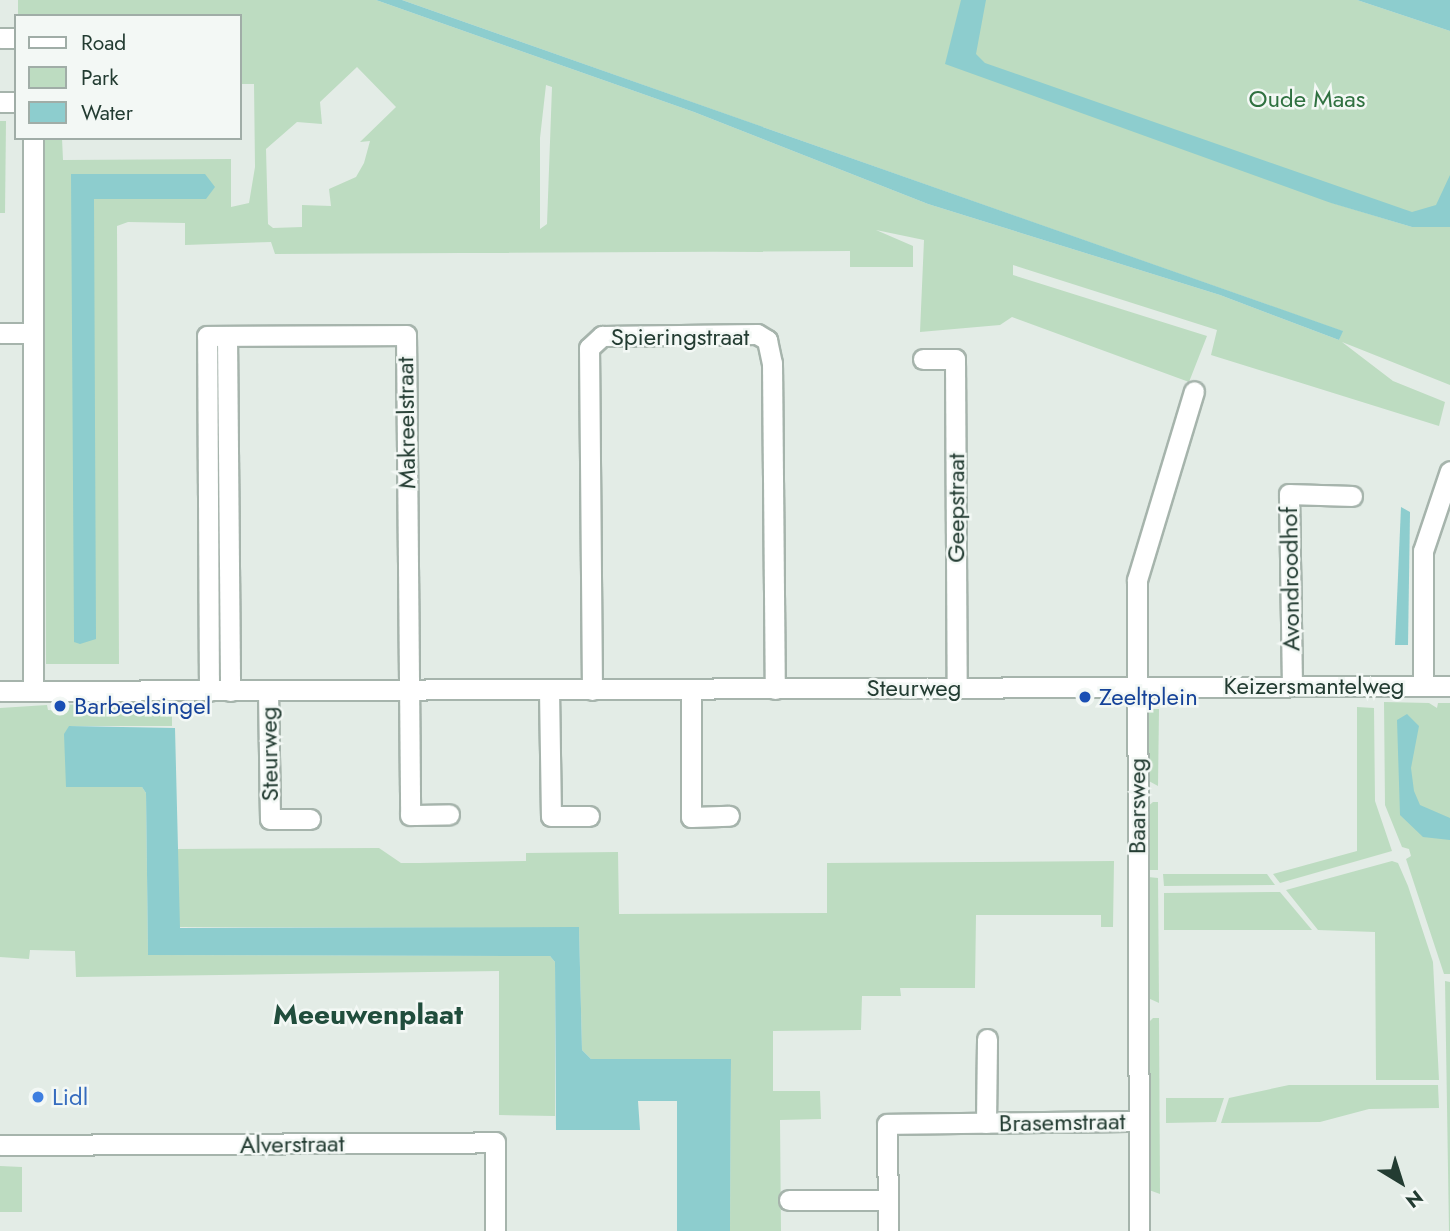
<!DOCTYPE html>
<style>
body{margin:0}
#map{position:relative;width:1450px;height:1231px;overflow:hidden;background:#e3ece6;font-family:Jost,sans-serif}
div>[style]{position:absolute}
.green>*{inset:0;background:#bddcc1}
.water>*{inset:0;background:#8dcdce}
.roads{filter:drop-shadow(2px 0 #a6b4ac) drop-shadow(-2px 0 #a6b4ac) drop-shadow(0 2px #a6b4ac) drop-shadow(0 -2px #a6b4ac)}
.minor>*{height:19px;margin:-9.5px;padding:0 9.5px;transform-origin:9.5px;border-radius:9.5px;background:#fff}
.dots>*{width:19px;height:19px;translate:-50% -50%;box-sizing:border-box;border:4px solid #f3f8f5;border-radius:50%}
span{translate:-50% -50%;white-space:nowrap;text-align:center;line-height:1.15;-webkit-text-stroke:5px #f3f8f5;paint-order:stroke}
.park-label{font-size:24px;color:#2f7140}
.street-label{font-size:24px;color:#233c32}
.transit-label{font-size:24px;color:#164399}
.left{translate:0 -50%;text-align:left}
.shop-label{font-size:24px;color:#366cbe}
.quarter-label{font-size:28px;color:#204d3c;font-weight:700}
.legend{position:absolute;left:14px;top:14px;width:228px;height:126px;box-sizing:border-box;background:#f3f8f5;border:2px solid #a0ada7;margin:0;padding:9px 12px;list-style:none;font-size:21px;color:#233c32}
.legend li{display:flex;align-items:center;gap:14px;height:35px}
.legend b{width:35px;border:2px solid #a0ada7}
.north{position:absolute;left:1366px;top:1147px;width:70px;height:70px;-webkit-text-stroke:5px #f3f8f5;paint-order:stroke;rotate:142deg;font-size:19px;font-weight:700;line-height:28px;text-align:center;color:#233c32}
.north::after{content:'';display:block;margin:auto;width:24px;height:32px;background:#233c32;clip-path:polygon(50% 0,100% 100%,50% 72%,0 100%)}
</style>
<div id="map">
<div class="green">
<i style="clip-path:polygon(evenodd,18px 0,376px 0,694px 112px,928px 204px,1220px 295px,1339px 340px,1342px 331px,402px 0,1357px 0,1450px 31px,1450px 218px,1329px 202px,1412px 227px,1450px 227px,1450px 385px,1342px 342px,1393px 381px,1445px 402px,1439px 426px,1211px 355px,1217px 330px,1013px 265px,1013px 275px,1207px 336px,1189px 382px,1012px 317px,1000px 325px,920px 332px,924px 240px,876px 230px,913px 246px,913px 267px,850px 267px,850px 251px,275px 254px,271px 242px,185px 245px,185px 223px,128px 222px,117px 226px,119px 664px,46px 664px,44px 138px,62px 138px,63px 160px,231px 159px,231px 207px,249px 203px,255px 167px,254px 84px,240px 84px,240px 16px,18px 16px,18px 0,357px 67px,396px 107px,360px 142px,370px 141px,364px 163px,356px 177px,329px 189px,331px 206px,302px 205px,302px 227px,273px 228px,268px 224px,266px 149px,297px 122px,322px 124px,320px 102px,357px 67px,18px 0,546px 85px,552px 87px,547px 224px,540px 229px,540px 138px,546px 85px,18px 0,71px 174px,204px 174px,206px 199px,94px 199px,71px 174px)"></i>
<i style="clip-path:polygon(0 121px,6px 121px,5px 213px,0 213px)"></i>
<i style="clip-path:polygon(172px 701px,172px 726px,69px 726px,66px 787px,142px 787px,146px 793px,148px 955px,550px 956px,555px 962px,555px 1116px,499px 1115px,499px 971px,76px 977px,75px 951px,30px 950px,29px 959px,0 957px,0 708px,47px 705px,48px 710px,60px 711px,60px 705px)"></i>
<i style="clip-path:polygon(1384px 702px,1429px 703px,1437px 708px,1438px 703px,1450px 703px,1450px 974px,1444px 974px,1406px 859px,1411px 856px,1409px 849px,1402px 847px,1385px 805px)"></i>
<i style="clip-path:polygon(1357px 707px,1374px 708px,1375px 801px,1392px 851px,1280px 883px,1273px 874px,1357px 851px)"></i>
<i style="clip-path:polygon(1147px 709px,1159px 709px,1158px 786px,1147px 780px)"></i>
<i style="clip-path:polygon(1153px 802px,1158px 802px,1158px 870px,1148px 870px,1147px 807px)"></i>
<i style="clip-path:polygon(379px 848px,401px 863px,419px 863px,526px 861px,526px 853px,618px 852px,619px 914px,827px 913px,827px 863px,1114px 861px,1113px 927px,1101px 927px,1101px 915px,976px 915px,975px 988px,900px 988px,901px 996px,862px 996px,861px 1030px,773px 1031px,773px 1091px,820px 1091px,821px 1119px,780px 1120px,781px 1231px,730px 1231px,731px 1059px,591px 1059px,582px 1050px,579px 928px,179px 927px,176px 849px)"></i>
<i style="clip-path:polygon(1392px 861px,1398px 863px,1408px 886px,1433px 962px,1439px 1080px,1376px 1080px,1375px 932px,1318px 930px,1286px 890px)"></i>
<i style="clip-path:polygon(1163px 874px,1267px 874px,1275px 885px,1164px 886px)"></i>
<i style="clip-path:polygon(1148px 877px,1158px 878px,1159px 1003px,1148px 998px)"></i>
<i style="clip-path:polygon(1280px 892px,1312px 930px,1164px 930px,1164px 893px)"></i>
<i style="clip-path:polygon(1445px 981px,1450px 982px,1450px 1231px,1449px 1231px)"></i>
<i style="clip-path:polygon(1153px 1018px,1159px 1018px,1160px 1194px,1149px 1190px,1149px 1022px)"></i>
<i style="clip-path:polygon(1289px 1085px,1438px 1085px,1439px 1108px,1369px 1109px,1320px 1122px,1221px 1123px,1229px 1098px)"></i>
<i style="clip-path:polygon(1166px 1098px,1224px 1098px,1216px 1122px,1166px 1123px)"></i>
<i style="clip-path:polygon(0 1166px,22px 1167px,22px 1212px,0 1212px)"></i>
</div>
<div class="water">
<i style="clip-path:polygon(376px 0,402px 0,1343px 331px,1339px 340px,1220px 295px,928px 204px,694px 112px)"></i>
<i style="clip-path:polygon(961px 0,986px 0,976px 54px,985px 63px,1412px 212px,1436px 205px,1450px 175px,1450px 227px,1412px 227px,1331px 203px,945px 64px)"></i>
<i style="clip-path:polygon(1357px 0,1450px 0,1450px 31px)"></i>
<i style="clip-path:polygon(71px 174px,205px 174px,215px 187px,206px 199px,94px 199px,96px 639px,80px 644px,74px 642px)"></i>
<i style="clip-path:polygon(1401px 507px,1410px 512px,1408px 645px,1395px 645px)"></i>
<i style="clip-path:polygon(1407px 714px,1419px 726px,1411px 768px,1414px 791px,1420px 805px,1450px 818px,1450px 840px,1423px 837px,1400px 815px,1397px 720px)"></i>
<i style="clip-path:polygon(69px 726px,175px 728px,180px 928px,579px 927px,582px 1050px,591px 1059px,731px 1059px,730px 1231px,677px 1231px,677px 1101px,638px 1101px,640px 1130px,556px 1130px,555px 962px,550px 956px,148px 955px,146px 793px,142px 787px,66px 787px,64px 734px)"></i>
</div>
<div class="roads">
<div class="minor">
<i style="left:0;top:38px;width:16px"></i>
<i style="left:0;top:102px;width:16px"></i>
<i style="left:33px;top:138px;width:553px;rotate:90deg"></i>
<i style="left:0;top:333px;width:33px"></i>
<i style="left:227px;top:336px;width:355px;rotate:89.5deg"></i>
<i style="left:923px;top:359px;width:32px"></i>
<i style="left:955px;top:359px;width:329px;rotate:89.7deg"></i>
<i style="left:1292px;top:686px;width:192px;rotate:-90.9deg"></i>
<i style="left:1289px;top:494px;width:63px;rotate:1.8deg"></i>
<i style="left:1423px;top:686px;width:135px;rotate:-90deg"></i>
<i style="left:1423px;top:551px;width:84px;rotate:-71.4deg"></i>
<i style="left:691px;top:689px;width:128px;rotate:90deg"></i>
<i style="left:691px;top:817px;width:38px;rotate:-2deg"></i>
<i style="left:549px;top:690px;width:126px;rotate:89.1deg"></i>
<i style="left:551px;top:816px;width:38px"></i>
<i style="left:592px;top:690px;width:342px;rotate:-90.5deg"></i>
<i style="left:589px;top:348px;width:18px;rotate:-43deg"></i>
<i style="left:602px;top:336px;width:155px;rotate:-0.7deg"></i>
<i style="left:757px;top:334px;width:12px;rotate:31deg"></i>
<i style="left:767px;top:340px;width:24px;rotate:78deg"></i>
<i style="left:772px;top:363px;width:326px;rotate:89.5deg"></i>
<i style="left:0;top:691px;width:1450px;rotate:-0.2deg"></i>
<i style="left:209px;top:691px;width:355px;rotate:-90.3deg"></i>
<i style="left:207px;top:336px;width:199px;rotate:-0.3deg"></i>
<i style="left:406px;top:335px;width:480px;rotate:89.5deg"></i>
<i style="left:410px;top:815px;width:39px;rotate:-1deg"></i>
<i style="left:268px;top:691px;width:128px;rotate:89.1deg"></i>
<i style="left:270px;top:819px;width:40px"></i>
<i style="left:986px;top:1123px;width:84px;rotate:-89.3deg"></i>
<i style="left:0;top:1145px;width:495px;rotate:-0.3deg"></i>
<i style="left:495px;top:1142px;width:89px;rotate:90deg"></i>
<i style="left:789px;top:1200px;width:99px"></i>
<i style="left:888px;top:1231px;width:107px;rotate:-90.5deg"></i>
<i style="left:887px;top:1124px;width:251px;rotate:-0.7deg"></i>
<i style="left:1139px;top:1231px;width:651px;rotate:-90.18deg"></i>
<i style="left:1137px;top:580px;width:197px;rotate:-73.2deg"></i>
</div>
</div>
<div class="dots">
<i style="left:1085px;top:697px;background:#1a4fb4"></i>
<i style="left:60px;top:706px;background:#1a4fb4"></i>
<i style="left:38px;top:1097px;background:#3f7fe0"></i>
</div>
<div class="park-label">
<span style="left:1307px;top:99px">Oude Maas</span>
</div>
<div class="street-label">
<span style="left:680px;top:337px">Spieringstraat</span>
<span style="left:406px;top:423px;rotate:-91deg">Makreelstraat</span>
<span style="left:956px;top:508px;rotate:-90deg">Geepstraat</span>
<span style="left:1290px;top:579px;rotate:-91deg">Avondroodhof</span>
<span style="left:1314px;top:686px">Keizersmantelweg</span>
<span style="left:914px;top:688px">Steurweg</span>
<span style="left:269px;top:754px;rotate:-91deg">Steurweg</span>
<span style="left:1137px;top:806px;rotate:-90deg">Baarsweg</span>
<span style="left:1062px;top:1122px;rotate:-1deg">Brasemstraat</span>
<span style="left:292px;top:1144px;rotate:-1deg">Alverstraat</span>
</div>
<div class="transit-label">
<span class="left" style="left:1099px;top:697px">Zeeltplein</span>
<span class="left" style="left:74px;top:706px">Barbeelsingel</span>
</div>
<div class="shop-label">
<span class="left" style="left:52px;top:1097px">Lidl</span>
</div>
<div class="quarter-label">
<span style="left:368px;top:1015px">Meeuwenplaat</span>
</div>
<ul class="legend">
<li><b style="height:9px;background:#fff"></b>Road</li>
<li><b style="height:19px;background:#bddcc1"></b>Park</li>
<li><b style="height:19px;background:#8dcdce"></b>Water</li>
</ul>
<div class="north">N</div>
</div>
